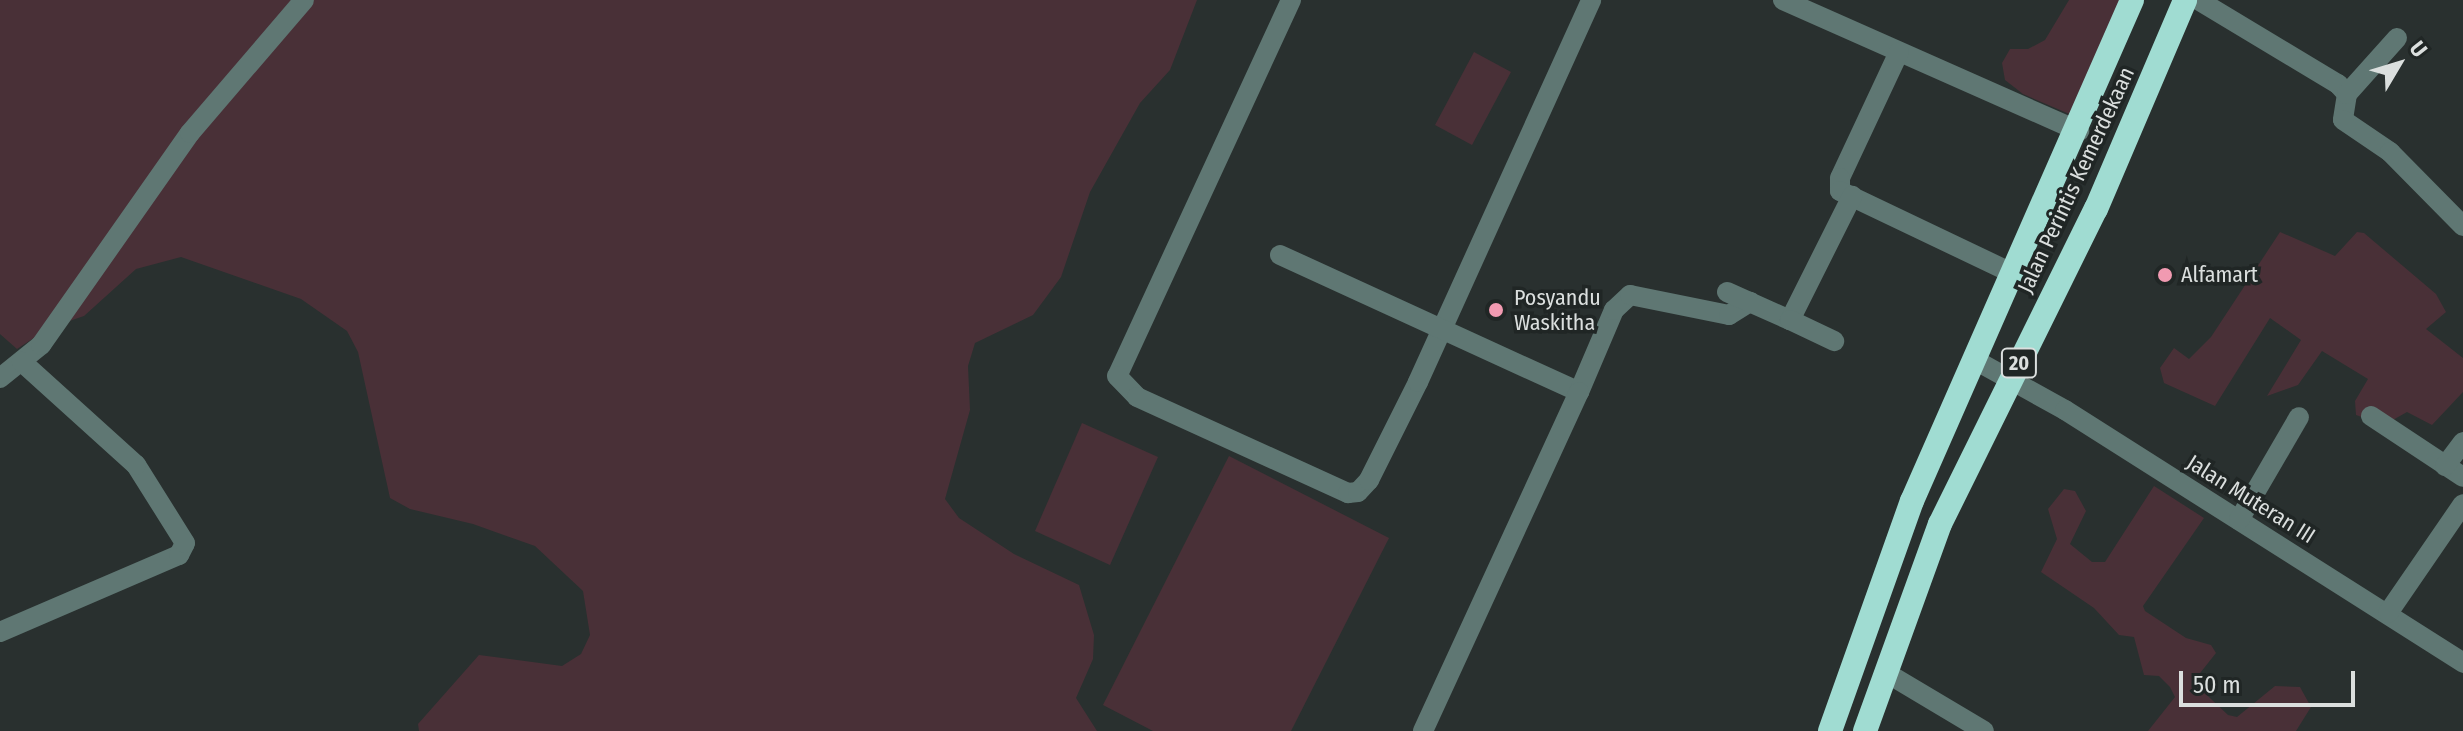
<!DOCTYPE html>
<style>
body{margin:0}
#map{position:relative;width:2463px;height:731px;overflow:hidden;background:#29302f;font-family:"Fira Sans Condensed",sans-serif}
div>[style]{position:absolute}
.green>*{inset:0;background:#493037}
.minor>*{height:20px;margin:-10px;padding:0 10px;transform-origin:10px;border-radius:10px;background:#5f7773}
.highway>*{height:24px;margin:-12px;padding:0 12px;transform-origin:12px;border-radius:12px;background:#a0dcd2}
.dots>*{width:22px;height:22px;translate:-50% -50%;box-sizing:border-box;border:4px solid #202625;border-radius:50%}
span{translate:-50% -50%;white-space:nowrap;text-align:center;line-height:1.15;-webkit-text-stroke:7px #202625;paint-order:stroke}
.shield-label span{padding:2px 6px;background:#202625;border:2px solid;border-radius:6px;-webkit-text-stroke-width:0}
.shield-label{font-size:20px;color:#dbdfde;font-weight:700}
.street-label{font-size:22px;color:#dbdfde}
.poi-label{font-size:22px;color:#dbdfde}
.left{translate:0 -50%;text-align:left}
.north{position:absolute;left:2359px;top:24px;width:80px;height:80px;-webkit-text-stroke:6px #202625;paint-order:stroke;rotate:52deg;font-size:22px;font-weight:700;line-height:32px;text-align:center;color:#dbdfde}
.north::after{content:'';display:block;margin:auto;width:28px;height:36px;background:#dbdfde;clip-path:polygon(50% 0,100% 100%,50% 72%,0 100%)}
.scale{position:absolute;left:2179px;top:671px;width:176px;height:36px;box-sizing:border-box;border:4px solid #dbdfde;border-top:0;padding-left:10px;font-size:24px;line-height:28px;white-space:nowrap;color:#dbdfde;-webkit-text-stroke:6px #202625;paint-order:stroke}
</style>
<div id="map">
<div class="green">
<i style="clip-path:polygon(0 0,1197px 0,1170px 70px,1140px 103px,1090px 192px,1061px 277px,1033px 315px,975px 343px,968px 366px,970px 410px,945px 499px,959px 518px,1014px 554px,1079px 585px,1094px 635px,1093px 659px,1076px 698px,1097px 731px,419px 731px,418px 724px,479px 655px,562px 666px,581px 654px,590px 635px,583px 591px,535px 546px,473px 524px,410px 509px,390px 498px,358px 352px,347px 331px,301px 299px,181px 257px,136px 269px,84px 316px,49px 328px,17px 349px,0 334px)"></i>
<i style="clip-path:polygon(2069px 0,2136px 0,2074px 116px,2023px 94px,2005px 80px,2002px 63px,2010px 49px,2028px 49px,2045px 40px)"></i>
<i style="clip-path:polygon(1474px 52px,1511px 72px,1472px 145px,1435px 125px)"></i>
<i style="clip-path:polygon(2280px 232px,2335px 256px,2357px 232px,2364px 233px,2436px 294px,2446px 312px,2426px 329px,2463px 358px,2463px 392px,2432px 425px,2407px 412px,2384px 425px,2356px 415px,2355px 401px,2368px 379px,2322px 351px,2298px 385px,2267px 396px,2301px 340px,2270px 318px,2215px 406px,2164px 383px,2160px 368px,2174px 348px,2189px 359px,2211px 337px)"></i>
<i style="clip-path:polygon(1082px 423px,1158px 457px,1110px 565px,1035px 531px)"></i>
<i style="clip-path:polygon(1229px 456px,1389px 538px,1291px 731px,1153px 731px,1103px 705px)"></i>
<i style="clip-path:polygon(2154px 486px,2204px 518px,2143px 606px,2145px 611px,2186px 638px,2211px 645px,2216px 653px,2193px 682px,2228px 715px,2237px 717px,2275px 686px,2300px 687px,2311px 707px,2296px 731px,2148px 731px,2175px 697px,2170px 687px,2159px 676px,2144px 675px,2134px 637px,2119px 635px,2094px 608px,2041px 572px,2057px 539px,2048px 509px,2064px 489px,2075px 491px,2086px 511px,2070px 544px,2092px 562px,2105px 562px)"></i>
</div>
<div class="minor">
<i style="left:1291px;top:0;width:414px;rotate:114.8deg"></i>
<i style="left:1117px;top:376px;width:29px;rotate:46deg"></i>
<i style="left:1137px;top:397px;width:232px;rotate:24.5deg"></i>
<i style="left:1348px;top:493px;width:10px;rotate:-6deg"></i>
<i style="left:1358px;top:492px;width:16px;rotate:-47deg"></i>
<i style="left:1369px;top:480px;width:110px;rotate:-63.4deg"></i>
<i style="left:1418px;top:382px;width:419px;rotate:-65.6deg"></i>
<i style="left:1783px;top:0;width:324px;rotate:23.9deg"></i>
<i style="left:2198px;top:0;width:163px;rotate:31deg"></i>
<i style="left:2338px;top:84px;width:13px;rotate:48deg"></i>
<i style="left:2347px;top:94px;width:26px;rotate:99deg"></i>
<i style="left:2343px;top:120px;width:57px;rotate:34.2deg"></i>
<i style="left:2390px;top:152px;width:104px;rotate:45.4deg"></i>
<i style="left:1899px;top:52px;width:139px;rotate:115.1deg"></i>
<i style="left:1840px;top:178px;width:13px;rotate:90deg"></i>
<i style="left:1840px;top:191px;width:195px;rotate:25.5deg"></i>
<i style="left:2347px;top:94px;width:75px;rotate:-48.2deg"></i>
<i style="left:1280px;top:255px;width:329px;rotate:24.6deg"></i>
<i style="left:1579px;top:392px;width:89px;rotate:-66.9deg"></i>
<i style="left:1614px;top:310px;width:22px;rotate:-43deg"></i>
<i style="left:1630px;top:295px;width:101px;rotate:11.4deg"></i>
<i style="left:1729px;top:315px;width:25px;rotate:-32deg"></i>
<i style="left:1727px;top:292px;width:69px;rotate:24deg"></i>
<i style="left:1790px;top:320px;width:139px;rotate:-63.4deg"></i>
<i style="left:1790px;top:320px;width:49px;rotate:25.5deg"></i>
<i style="left:1975px;top:360px;width:103px;rotate:29.1deg"></i>
<i style="left:2065px;top:410px;width:472px;rotate:32.4deg"></i>
<i style="left:0;top:378px;width:53px;rotate:-38.8deg"></i>
<i style="left:41px;top:345px;width:259px;rotate:-54.9deg"></i>
<i style="left:190px;top:133px;width:175px;rotate:-49.4deg"></i>
<i style="left:2371px;top:416px;width:110px;rotate:33.5deg"></i>
<i style="left:2445px;top:466px;width:30px;rotate:-53deg"></i>
<i style="left:2239px;top:520px;width:119px;rotate:-59.8deg"></i>
<i style="left:2388px;top:613px;width:132px;rotate:-55.5deg"></i>
<i style="left:0;top:632px;width:195px;rotate:-23.3deg"></i>
<i style="left:179px;top:555px;width:13px;rotate:-63deg"></i>
<i style="left:185px;top:543px;width:92px;rotate:-122.1deg"></i>
<i style="left:136px;top:465px;width:154px;rotate:-137.9deg"></i>
<i style="left:1885px;top:672px;width:115px;rotate:30.8deg"></i>
<i style="left:1423px;top:731px;width:373px;rotate:-65.3deg"></i>
</div>
<div class="highway">
<i style="left:1830px;top:731px;width:244px;rotate:-70.4deg"></i>
<i style="left:1912px;top:501px;width:547px;rotate:-66.29deg"></i>
<i style="left:1865px;top:731px;width:220px;rotate:-70.1deg"></i>
<i style="left:1940px;top:524px;width:352px;rotate:-63.7deg"></i>
<i style="left:2096px;top:209px;width:227px;rotate:-66.9deg"></i>
</div>
<div class="dots">
<i style="left:2165px;top:275px;background:#f19ab1"></i>
<i style="left:1496px;top:310px;background:#f19ab1"></i>
</div>
<div class="shield-label">
<span style="left:2019px;top:363px">20</span>
</div>
<div class="street-label">
<span style="left:2076px;top:180px;rotate:-65deg">Jalan Perintis Kemerdekaan</span>
<span style="left:2251px;top:499px;rotate:32deg">Jalan Muteran III</span>
</div>
<div class="poi-label">
<span class="left" style="left:2181px;top:275px">Alfamart</span>
<span class="left" style="left:1514px;top:310px">Posyandu<br>Waskitha</span>
</div>
<div class="north">U</div>
<div class="scale">50 m</div>
</div>
